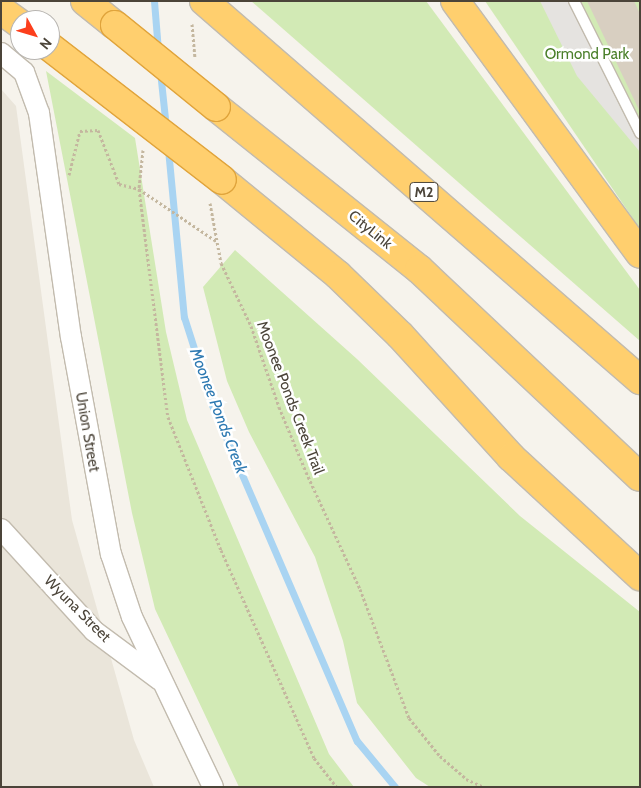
<!DOCTYPE html>
<style>
body{margin:0}
#map{position:relative;width:641px;height:788px;overflow:hidden;background:#f6f3ec;font-family:Cabin,sans-serif}
div>[style]{position:absolute}
.residential>*{inset:0;background:#eae5da}
.green>*{inset:0;background:#d2eab5}
.parking>*{inset:0;background:#e5e3e0}
.stream>*{height:7px;margin:-3.5px;padding:0 3.5px;transform-origin:3.5px;border-radius:3.5px;background:#a9d4f2}
.building>*{inset:0;background:#d8cfc1}
.path>*{height:3px;margin-top:-1.5px;transform-origin:0;background:repeating-linear-gradient(90deg,#c4b79f 0 2.5px,transparent 0 5px)}
.roads{filter:drop-shadow(1px 0 #c2bbae) drop-shadow(-1px 0 #c2bbae) drop-shadow(0 1px #c2bbae) drop-shadow(0 -1px #c2bbae)}
.lane>*{height:10px;margin:-5px;padding:0 5px;transform-origin:5px;border-radius:5px;background:#fff}
.street>*{height:20px;margin:-10px;padding:0 10px;transform-origin:10px;border-radius:10px;background:#fff}
.highway>*{height:28px;margin:-14px;padding:0 14px;transform-origin:14px;border-radius:14px;background:#ffcf6e}
.bridges{filter:drop-shadow(1px 0 #e0a43c) drop-shadow(-1px 0 #e0a43c) drop-shadow(0 1px #e0a43c) drop-shadow(0 -1px #e0a43c)}
.highway-bridge>*{height:28px;margin:-14px;padding:0 14px;transform-origin:14px;border-radius:14px;background:#ffcf6e}
span{translate:-50% -50%;white-space:nowrap;text-align:center;line-height:1.15;-webkit-text-stroke:5px #fff;paint-order:stroke}
.shield-label span{padding:1px 4px;background:#fff;border:1px solid;border-radius:4px;-webkit-text-stroke-width:0}
.shield-label{font-size:14px;color:#4b4439;font-weight:700}
.park-label{font-size:15px;color:#4a7f2a}
.street-label{font-size:15px;color:#4b4439}
.water-label{font-size:16px;color:#2e7ab2;font-style:italic}
.frame{position:absolute;inset:0;border:2px solid #4b4439;pointer-events:none}
.north{position:absolute;left:10px;top:10px;width:50px;height:50px;box-sizing:border-box;background:#fff;border:1px solid #b7b4b0;border-radius:50%;rotate:129deg;font-size:14px;font-weight:700;line-height:20px;text-align:center;color:#4b4439}
.north::after{content:'';display:block;margin:auto;width:18px;height:22px;background:#fc3f1d;clip-path:polygon(50% 0,100% 100%,50% 72%,0 100%)}
</style>
<div id="map">
<div class="residential">
<i style="clip-path:polygon(1px 89px,16px 106px,72px 520px,134px 740px,154px 787px,1px 787px)"></i>
</div>
<div class="green">
<i style="clip-path:polygon(251px 1px,426px 1px,640px 290px,640px 341px)"></i>
<i style="clip-path:polygon(485px 1px,640px 1px,640px 229px)"></i>
<i style="clip-path:polygon(46px 71px,135px 138px,166px 332px,187px 420px,329px 754px,354px 787px,239px 787px,155px 609px,132px 513px)"></i>
<i style="clip-path:polygon(235px 250px,357px 359px,520px 516px,640px 612px,640px 787px,430px 787px,416px 778px,357px 703px,343px 641px,315px 557px,249px 432px,227px 381px,203px 287px)"></i>
</div>
<div class="parking">
<i style="clip-path:polygon(540px 1px,574px 1px,640px 133px,640px 152px,577px 76px)"></i>
</div>
<div class="stream">
<i style="left:154px;top:1px;width:50px;rotate:85.4deg"></i>
<i style="left:160px;top:71px;width:57px;rotate:84deg"></i>
<i style="left:168px;top:149px;width:169px;rotate:84.6deg"></i>
<i style="left:184px;top:317px;width:92px;rotate:72.3deg"></i>
<i style="left:212px;top:405px;width:366px;rotate:66.7deg"></i>
<i style="left:357px;top:741px;width:60px;rotate:50.4deg"></i>
</div>
<div class="building">
<i style="clip-path:polygon(587px 1px,634px 1px,640px 14px,640px 112px)"></i>
</div>
<div class="path">
<i style="left:192px;top:24px;width:34px;rotate:85deg"></i>
<i style="left:143px;top:150px;width:39px;rotate:96deg"></i>
<i style="left:139px;top:189px;width:230px;rotate:82.8deg"></i>
<i style="left:168px;top:417px;width:143px;rotate:68.3deg"></i>
<i style="left:221px;top:550px;width:228px;rotate:65.9deg"></i>
<i style="left:314px;top:758px;width:37px;rotate:52deg"></i>
<i style="left:69px;top:175px;width:45px;rotate:-76deg"></i>
<i style="left:80px;top:131px;width:18px;rotate:-3deg"></i>
<i style="left:98px;top:130px;width:58px;rotate:68.7deg"></i>
<i style="left:119px;top:184px;width:21px;rotate:14deg"></i>
<i style="left:139px;top:189px;width:93px;rotate:34deg"></i>
<i style="left:210px;top:203px;width:61px;rotate:79.6deg"></i>
<i style="left:221px;top:263px;width:70px;rotate:64.5deg"></i>
<i style="left:251px;top:326px;width:86px;rotate:70.9deg"></i>
<i style="left:279px;top:407px;width:70px;rotate:67.4deg"></i>
<i style="left:306px;top:472px;width:129px;rotate:65.2deg"></i>
<i style="left:360px;top:589px;width:138px;rotate:69.2deg"></i>
<i style="left:409px;top:718px;width:49px;rotate:50.8deg"></i>
<i style="left:440px;top:756px;width:35px;rotate:41deg"></i>
<i style="left:466px;top:779px;width:20px;rotate:24deg"></i>
</div>
<div class="roads">
<div class="lane">
<i style="left:574px;top:1px;width:148px;rotate:63.4deg"></i>
</div>
<div class="street">
<i style="left:1px;top:53px;width:30px;rotate:40deg"></i>
<i style="left:24px;top:72px;width:44px;rotate:69.9deg"></i>
<i style="left:39px;top:113px;width:226px;rotate:81.9deg"></i>
<i style="left:71px;top:337px;width:221px;rotate:79.6deg"></i>
<i style="left:111px;top:554px;width:66px;rotate:71.6deg"></i>
<i style="left:132px;top:617px;width:188px;rotate:64.5deg"></i>
<i style="left:1px;top:529px;width:138px;rotate:47.6deg"></i>
<i style="left:94px;top:631px;width:82px;rotate:36.6deg"></i>
</div>
<div class="highway">
<i style="left:85px;top:1px;width:38px;rotate:39deg"></i>
<i style="left:204px;top:1px;width:578px;rotate:41deg"></i>
<i style="left:455px;top:1px;width:313px;rotate:53.8deg"></i>
<i style="left:1px;top:10px;width:24px;rotate:36deg"></i>
<i style="left:216px;top:107px;width:260px;rotate:38.6deg"></i>
<i style="left:419px;top:269px;width:303px;rotate:43.3deg"></i>
<i style="left:222px;top:180px;width:150px;rotate:39.3deg"></i>
<i style="left:338px;top:275px;width:86px;rotate:44.1deg"></i>
<i style="left:400px;top:335px;width:165px;rotate:47.7deg"></i>
<i style="left:511px;top:457px;width:176px;rotate:42.7deg"></i>
</div>
</div>
<div class="bridges">
<div class="highway-bridge">
<i style="left:115px;top:25px;width:130px;rotate:39.1deg"></i>
<i style="left:50px;top:47px;width:217px;rotate:37.7deg"></i>
</div>
</div>
<div class="shield-label">
<span style="left:424px;top:192px">M2</span>
</div>
<div class="park-label">
<span style="left:587px;top:55px">Ormond Park</span>
</div>
<div class="street-label">
<span style="left:370px;top:230px;rotate:39deg">CityLink</span>
<span style="left:290px;top:398px;rotate:69deg">Moonee Ponds Creek Trail</span>
<span style="left:87px;top:432px;rotate:80deg">Union Street</span>
<span style="left:77px;top:609px;rotate:45deg">Wyuna Street</span>
</div>
<div class="water-label">
<span style="left:218px;top:411px;rotate:69deg">Moonee Ponds Creek</span>
</div>
<div class="frame"></div>
<div class="north">N</div>
</div>
